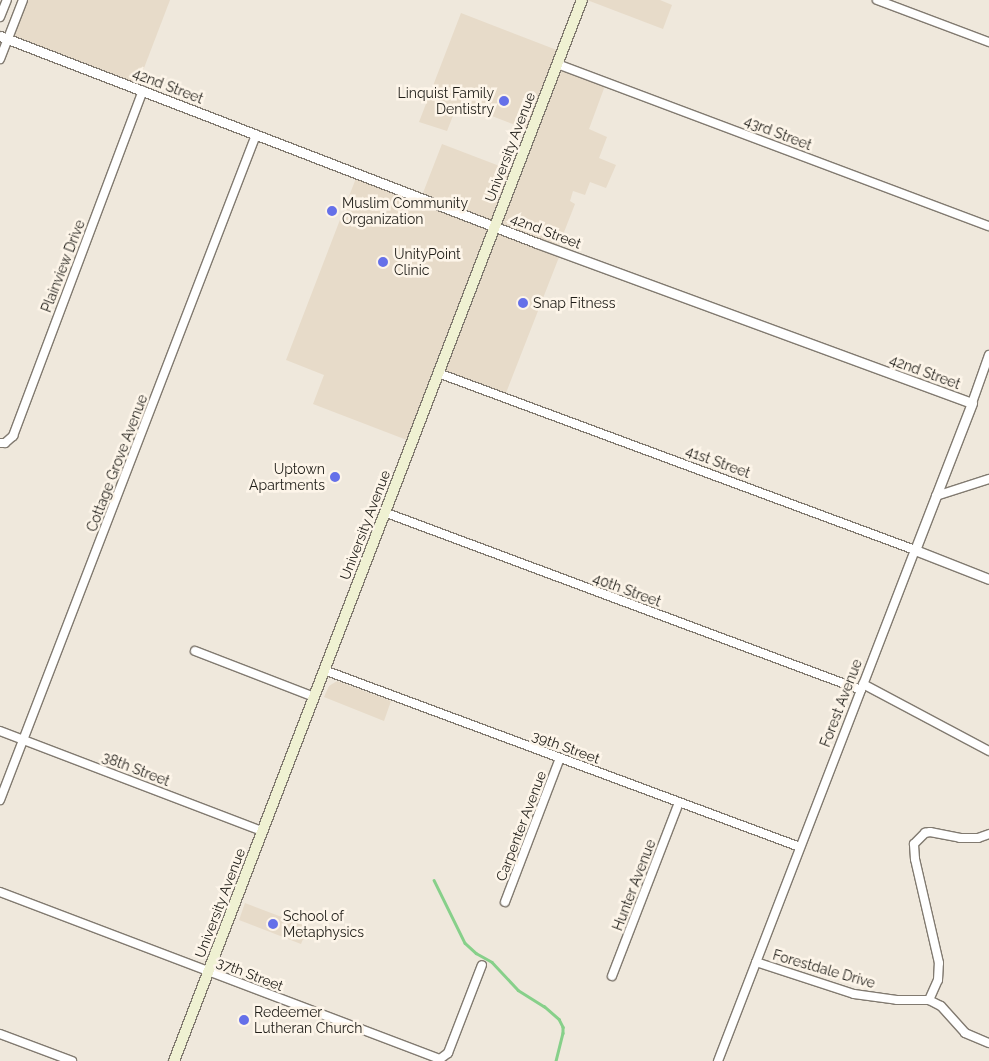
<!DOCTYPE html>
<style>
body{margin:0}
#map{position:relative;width:989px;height:1061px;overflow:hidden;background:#efe8dc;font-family:Raleway,sans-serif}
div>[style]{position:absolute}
.built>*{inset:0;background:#e7dbc9}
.stream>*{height:2.5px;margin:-1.25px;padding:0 1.25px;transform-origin:1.25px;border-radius:1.25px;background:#87d08a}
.roads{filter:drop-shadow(1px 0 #817a70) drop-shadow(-1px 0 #817a70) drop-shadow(0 1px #817a70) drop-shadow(0 -1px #817a70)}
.minor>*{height:8px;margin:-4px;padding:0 4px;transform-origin:4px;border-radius:4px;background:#fff}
.tertiary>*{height:9px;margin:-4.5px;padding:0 4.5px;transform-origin:4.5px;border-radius:4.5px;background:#fff}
.secondary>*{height:10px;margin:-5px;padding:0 5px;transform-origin:5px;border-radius:5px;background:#eff1d2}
.dots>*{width:14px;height:14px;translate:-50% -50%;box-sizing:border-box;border:2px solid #fdf5e9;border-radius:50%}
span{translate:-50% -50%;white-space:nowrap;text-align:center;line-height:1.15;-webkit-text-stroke:5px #fdf5e9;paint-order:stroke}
.street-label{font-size:14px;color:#201e19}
.poi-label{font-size:14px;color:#201e19}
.right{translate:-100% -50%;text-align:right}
.left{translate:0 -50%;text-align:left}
</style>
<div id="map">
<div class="built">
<i style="clip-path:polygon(23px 0,170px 0,136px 89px,8px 39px)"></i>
<i style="clip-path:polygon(587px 0,660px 0,672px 5px,663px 29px)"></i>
<i style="clip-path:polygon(461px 13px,562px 52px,557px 64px,606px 83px,589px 129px,607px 137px,599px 158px,616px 165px,606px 188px,590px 182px,585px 195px,573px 191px,570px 201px,575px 204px,557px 250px,561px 252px,504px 398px,438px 373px,412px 442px,313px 404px,324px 375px,286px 360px,358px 173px,421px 198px,442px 144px,515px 172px,531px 131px,458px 103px,447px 131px,419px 122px)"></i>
<i style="clip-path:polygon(337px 681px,391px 701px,384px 721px,324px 697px,329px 686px)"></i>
<i style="clip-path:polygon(245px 903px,308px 927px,301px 944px,239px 920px)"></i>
</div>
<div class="stream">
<i style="left:434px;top:880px;width:70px;rotate:63.8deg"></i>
<i style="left:465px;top:943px;width:15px;rotate:42deg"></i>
<i style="left:476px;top:953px;width:18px;rotate:29deg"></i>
<i style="left:492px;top:962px;width:38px;rotate:47deg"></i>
<i style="left:518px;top:990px;width:31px;rotate:32deg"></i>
<i style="left:544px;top:1006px;width:20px;rotate:41deg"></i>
<i style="left:559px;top:1019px;width:9px;rotate:63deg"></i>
<i style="left:563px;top:1027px;width:6px;rotate:90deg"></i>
<i style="left:563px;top:1033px;width:29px;rotate:104deg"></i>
</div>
<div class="roads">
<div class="minor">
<i style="left:877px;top:0;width:120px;rotate:20.6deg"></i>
<i style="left:0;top:17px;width:18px;rotate:-68deg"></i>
<i style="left:0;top:59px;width:63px;rotate:-68.7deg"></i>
<i style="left:557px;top:64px;width:461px;rotate:20.6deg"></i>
<i style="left:438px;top:373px;width:509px;rotate:20.36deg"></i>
<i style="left:915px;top:550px;width:548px;rotate:111.08deg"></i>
<i style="left:972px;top:403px;width:51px;rotate:-70.5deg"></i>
<i style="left:0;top:443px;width:5px"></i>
<i style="left:5px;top:443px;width:11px;rotate:-41deg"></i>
<i style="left:13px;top:436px;width:369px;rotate:-69.4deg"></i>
<i style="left:936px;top:496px;width:56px;rotate:-17.8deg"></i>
<i style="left:384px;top:512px;width:509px;rotate:20.46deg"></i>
<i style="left:195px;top:651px;width:128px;rotate:21.1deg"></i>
<i style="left:324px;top:670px;width:508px;rotate:20.4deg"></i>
<i style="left:863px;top:684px;width:143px;rotate:28deg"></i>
<i style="left:0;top:731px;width:280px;rotate:20.9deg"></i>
<i style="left:0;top:800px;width:713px;rotate:-68.95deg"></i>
<i style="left:0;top:892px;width:471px;rotate:20.8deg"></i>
<i style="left:440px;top:1059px;width:10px;rotate:-37deg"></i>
<i style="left:448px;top:1053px;width:94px;rotate:-68.9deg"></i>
<i style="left:505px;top:902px;width:154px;rotate:-69.1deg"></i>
<i style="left:756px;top:962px;width:103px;rotate:18.1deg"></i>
<i style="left:854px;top:994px;width:43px;rotate:7.9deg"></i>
<i style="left:897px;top:1000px;width:32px"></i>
<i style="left:929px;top:1000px;width:13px;rotate:27deg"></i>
<i style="left:941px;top:1006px;width:36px;rotate:48deg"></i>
<i style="left:965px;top:1033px;width:26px;rotate:23deg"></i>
<i style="left:612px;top:976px;width:186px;rotate:-68.9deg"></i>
<i style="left:929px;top:1000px;width:22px;rotate:-66deg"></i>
<i style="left:938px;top:980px;width:17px;rotate:-87deg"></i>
<i style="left:939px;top:963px;width:107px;rotate:-103deg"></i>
<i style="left:915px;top:859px;width:15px;rotate:-94deg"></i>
<i style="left:914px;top:844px;width:16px;rotate:-45deg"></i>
<i style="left:925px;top:833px;width:5px;rotate:-11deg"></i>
<i style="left:930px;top:832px;width:31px;rotate:11deg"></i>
<i style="left:960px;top:838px;width:18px"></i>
<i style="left:978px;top:838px;width:12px;rotate:-20deg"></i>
<i style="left:0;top:1034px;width:77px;rotate:20.6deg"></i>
</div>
<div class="tertiary">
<i style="left:0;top:36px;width:576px;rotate:21.08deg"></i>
<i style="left:537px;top:243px;width:463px;rotate:20.2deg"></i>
<i style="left:972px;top:403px;width:158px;rotate:111.2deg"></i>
<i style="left:915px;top:550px;width:79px;rotate:21.4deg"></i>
</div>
<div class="secondary">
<i style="left:174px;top:1061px;width:1137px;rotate:-68.97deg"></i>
</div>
</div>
<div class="dots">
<i style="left:504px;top:101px;background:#6570e9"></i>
<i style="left:332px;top:211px;background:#6570e9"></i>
<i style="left:383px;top:262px;background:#6570e9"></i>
<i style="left:523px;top:303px;background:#6570e9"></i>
<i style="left:335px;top:477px;background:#6570e9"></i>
<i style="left:273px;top:924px;background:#6570e9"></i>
<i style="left:244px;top:1020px;background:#6570e9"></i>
</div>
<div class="street-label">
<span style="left:168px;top:86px;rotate:21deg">42nd Street</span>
<span style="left:778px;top:133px;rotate:21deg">43rd Street</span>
<span style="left:510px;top:147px;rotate:-69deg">University Avenue</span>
<span style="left:546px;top:231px;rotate:21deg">42nd Street</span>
<span style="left:63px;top:266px;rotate:-69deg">Plainview Drive</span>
<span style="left:925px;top:372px;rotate:20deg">42nd Street</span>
<span style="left:718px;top:462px;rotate:20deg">41st Street</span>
<span style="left:117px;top:463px;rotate:-69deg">Cottage Grove Avenue</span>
<span style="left:365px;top:525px;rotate:-69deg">University Avenue</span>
<span style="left:627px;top:590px;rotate:20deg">40th Street</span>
<span style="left:841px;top:703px;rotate:-69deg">Forest Avenue</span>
<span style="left:566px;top:747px;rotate:20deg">39th Street</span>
<span style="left:136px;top:769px;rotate:21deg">38th Street</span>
<span style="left:521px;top:826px;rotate:-69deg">Carpenter Avenue</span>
<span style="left:634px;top:885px;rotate:-69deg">Hunter Avenue</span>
<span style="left:220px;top:903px;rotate:-69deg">University Avenue</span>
<span style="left:824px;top:969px;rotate:16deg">Forestdale Drive</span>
<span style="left:250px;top:974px;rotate:21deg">37th Street</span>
</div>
<div class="poi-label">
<span class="right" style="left:494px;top:101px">Linquist Family<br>Dentistry</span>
<span class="left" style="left:342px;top:211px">Muslim Community<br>Organization</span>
<span class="left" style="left:394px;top:262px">UnityPoint<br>Clinic</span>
<span class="left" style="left:533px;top:303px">Snap Fitness</span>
<span class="right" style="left:325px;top:477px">Uptown<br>Apartments</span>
<span class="left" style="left:283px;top:924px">School of<br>Metaphysics</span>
<span class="left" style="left:254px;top:1020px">Redeemer<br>Lutheran Church</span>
</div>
</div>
